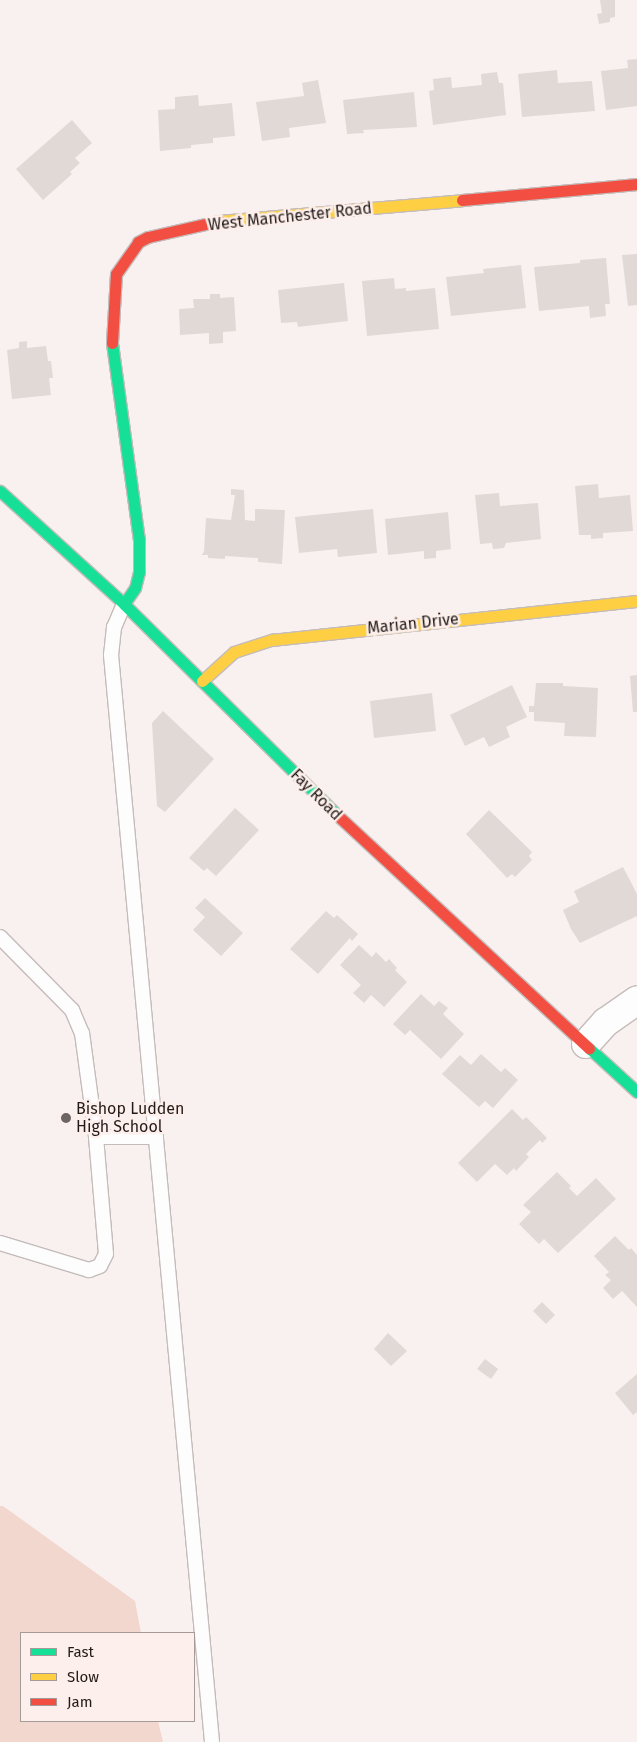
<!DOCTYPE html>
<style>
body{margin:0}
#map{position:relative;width:637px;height:1742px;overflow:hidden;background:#f9f1ef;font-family:"Fira Sans",sans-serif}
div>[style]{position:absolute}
.green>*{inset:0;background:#f2d7cf}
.building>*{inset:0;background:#e1d9d6}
.roads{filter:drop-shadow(1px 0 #c4bcba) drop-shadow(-1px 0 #c4bcba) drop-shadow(0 1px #c4bcba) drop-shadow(0 -1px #c4bcba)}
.lane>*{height:14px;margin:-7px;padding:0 7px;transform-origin:7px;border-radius:7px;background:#fefdfd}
.street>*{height:28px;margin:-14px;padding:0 14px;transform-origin:14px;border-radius:14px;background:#fefdfd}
.fast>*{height:11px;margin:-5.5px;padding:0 5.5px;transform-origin:5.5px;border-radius:5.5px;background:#16e098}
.slow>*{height:11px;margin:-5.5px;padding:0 5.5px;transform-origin:5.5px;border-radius:5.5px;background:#ffcf43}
.jam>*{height:11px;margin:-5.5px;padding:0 5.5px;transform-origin:5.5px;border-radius:5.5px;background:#f24e42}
.dots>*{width:14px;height:14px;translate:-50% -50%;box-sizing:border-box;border:2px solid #fdefeb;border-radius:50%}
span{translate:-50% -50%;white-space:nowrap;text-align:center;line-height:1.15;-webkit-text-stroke:5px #fdefeb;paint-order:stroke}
.street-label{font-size:16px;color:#221a18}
.poi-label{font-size:16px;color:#221a18}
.left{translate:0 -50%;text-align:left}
.legend{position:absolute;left:20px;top:1632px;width:175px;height:90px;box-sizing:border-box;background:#fdefeb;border:1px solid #a59a97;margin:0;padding:6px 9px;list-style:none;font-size:15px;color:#221a18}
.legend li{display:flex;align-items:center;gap:10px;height:25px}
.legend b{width:25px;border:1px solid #a59a97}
</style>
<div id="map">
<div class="green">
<i style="clip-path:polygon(0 1506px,3px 1506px,135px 1601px,141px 1633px,21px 1633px,21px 1721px,158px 1721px,163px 1742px,0 1742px)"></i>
</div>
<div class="building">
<i style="clip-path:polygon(600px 0,615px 0,615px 17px,610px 18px,610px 22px,599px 24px,597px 14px,602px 13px)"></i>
<i style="clip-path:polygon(637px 59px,637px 106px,606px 110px,601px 71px,628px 68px,627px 60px)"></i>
<i style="clip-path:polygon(557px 70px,558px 83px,592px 81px,595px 111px,522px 117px,518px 74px)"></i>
<i style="clip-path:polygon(497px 72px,499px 83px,503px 83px,506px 115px,433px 125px,429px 91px,434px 90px,433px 79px,451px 77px,452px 88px,482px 85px,481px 74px)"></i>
<i style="clip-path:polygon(318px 80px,326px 123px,289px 128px,290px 137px,262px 141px,256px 102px,304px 96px,302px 83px)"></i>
<i style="clip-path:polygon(414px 92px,417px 127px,363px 130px,364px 133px,347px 134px,343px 100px)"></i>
<i style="clip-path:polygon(198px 95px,199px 106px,232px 103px,235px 136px,213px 138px,213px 143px,191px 145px,191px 148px,160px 151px,158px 110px,175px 109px,175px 97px)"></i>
<i style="clip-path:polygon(72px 120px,92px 143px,75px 158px,80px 163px,70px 172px,72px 174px,43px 200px,16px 169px)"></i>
<i style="clip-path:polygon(637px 254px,637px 305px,628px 306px,622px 255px)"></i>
<i style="clip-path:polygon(606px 258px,610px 304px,605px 304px,606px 316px,590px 318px,589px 306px,539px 311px,534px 267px,580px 263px,580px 260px)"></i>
<i style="clip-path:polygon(521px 265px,526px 308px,451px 316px,446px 277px,484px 273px,483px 269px)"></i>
<i style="clip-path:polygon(394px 278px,395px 289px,406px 288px,406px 291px,435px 288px,439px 329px,367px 336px,362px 281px)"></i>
<i style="clip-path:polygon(344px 283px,348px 321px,298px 327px,297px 322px,281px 323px,278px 290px)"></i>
<i style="clip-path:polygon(210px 294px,220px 294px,220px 298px,234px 297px,236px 331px,223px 332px,223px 343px,209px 344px,209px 333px,180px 335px,179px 309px,194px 308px,193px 299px,210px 299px)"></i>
<i style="clip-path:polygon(27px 341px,27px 348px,46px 346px,48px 361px,51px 361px,53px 378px,49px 378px,51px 395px,12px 399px,7px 350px,19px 348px,19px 342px)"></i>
<i style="clip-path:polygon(598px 484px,599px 498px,630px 495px,633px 531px,603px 533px,603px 538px,591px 539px,591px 535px,579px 535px,575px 486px)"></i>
<i style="clip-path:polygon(231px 489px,244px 490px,245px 520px,255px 521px,255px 509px,285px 510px,282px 564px,258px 562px,258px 558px,225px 556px,225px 559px,208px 558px,208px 555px,202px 555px,204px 551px,206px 518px,231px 520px,235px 495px,231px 495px)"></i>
<i style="clip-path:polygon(499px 493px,500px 506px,538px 503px,541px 539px,506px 543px,504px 548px,493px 549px,492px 543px,480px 544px,475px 495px)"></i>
<i style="clip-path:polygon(373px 509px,377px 553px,338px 557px,337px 549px,299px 553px,295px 517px)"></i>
<i style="clip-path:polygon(448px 512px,451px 549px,436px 551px,436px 558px,424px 559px,424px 551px,388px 555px,385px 519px)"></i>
<i style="clip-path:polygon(637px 675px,637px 712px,633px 712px,630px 676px)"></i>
<i style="clip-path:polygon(536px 683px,563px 683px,563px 686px,598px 688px,596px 737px,564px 736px,565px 723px,534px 721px,534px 712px,529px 712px,529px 706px,534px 706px)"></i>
<i style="clip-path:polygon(512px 685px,527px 717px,506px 727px,510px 737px,489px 747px,484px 737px,465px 746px,450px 715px)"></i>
<i style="clip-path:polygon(432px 693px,436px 731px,374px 738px,370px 701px)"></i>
<i style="clip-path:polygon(163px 711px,214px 759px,165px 812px,157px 806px,152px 723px)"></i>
<i style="clip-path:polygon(235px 808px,259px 830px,216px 876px,207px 868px,204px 871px,189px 858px)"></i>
<i style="clip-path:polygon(489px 810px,532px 852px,529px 856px,532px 860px,515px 877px,512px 874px,507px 878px,466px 834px)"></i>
<i style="clip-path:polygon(623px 867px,637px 894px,637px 916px,580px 943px,571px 929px,563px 910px,579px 902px,574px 891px)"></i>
<i style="clip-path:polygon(205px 898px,243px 933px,221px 956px,193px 930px,205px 917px,195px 908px)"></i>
<i style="clip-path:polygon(326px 911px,334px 918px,337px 915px,358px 934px,352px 941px,350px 938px,318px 974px,290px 949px)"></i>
<i style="clip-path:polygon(359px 945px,372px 957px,376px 952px,386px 962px,389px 959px,397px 968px,395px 970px,407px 982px,384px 1007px,371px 995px,364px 1003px,353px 993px,361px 985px,340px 965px)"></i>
<i style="clip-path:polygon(421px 994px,434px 1006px,439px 1001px,448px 1008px,443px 1014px,464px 1034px,441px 1059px,410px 1030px,405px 1035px,393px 1024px)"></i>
<i style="clip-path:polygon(481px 1054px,501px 1072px,505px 1068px,518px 1080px,493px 1108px,485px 1101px,479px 1107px,442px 1074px,460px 1055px,471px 1065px)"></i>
<i style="clip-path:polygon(512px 1109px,523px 1120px,526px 1117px,547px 1138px,542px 1143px,540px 1140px,526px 1154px,529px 1157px,516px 1171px,514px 1168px,507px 1175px,495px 1164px,477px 1182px,458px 1163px)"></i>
<i style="clip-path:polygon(557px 1172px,571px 1186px,569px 1188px,577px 1196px,596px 1178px,616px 1199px,558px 1253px,544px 1239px,539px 1244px,519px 1224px,531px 1212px,523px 1205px)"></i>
<i style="clip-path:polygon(615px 1236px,629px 1250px,631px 1248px,637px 1255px,637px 1307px,622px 1291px,613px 1299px,603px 1288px,611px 1280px,605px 1275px,609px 1272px,594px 1256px)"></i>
<i style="clip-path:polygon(542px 1302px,555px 1315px,546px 1324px,533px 1311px)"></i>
<i style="clip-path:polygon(388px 1333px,407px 1351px,391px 1366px,374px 1349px)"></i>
<i style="clip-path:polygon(485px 1359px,498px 1369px,491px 1379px,477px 1369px)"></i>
<i style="clip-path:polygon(637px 1374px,637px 1412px,633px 1415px,615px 1393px)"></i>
</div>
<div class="roads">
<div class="lane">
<i style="left:124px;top:604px;width:25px;rotate:113deg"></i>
<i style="left:114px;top:627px;width:28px;rotate:96deg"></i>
<i style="left:111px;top:655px;width:1092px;rotate:84.69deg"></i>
<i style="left:0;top:937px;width:103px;rotate:45.4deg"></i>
<i style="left:72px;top:1010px;width:25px;rotate:67deg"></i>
<i style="left:82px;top:1033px;width:105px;rotate:82.3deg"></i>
<i style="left:96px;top:1137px;width:117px;rotate:85.1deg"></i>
<i style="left:106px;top:1254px;width:13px;rotate:117deg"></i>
<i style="left:100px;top:1266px;width:12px;rotate:160deg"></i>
<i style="left:89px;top:1270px;width:93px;rotate:-163.1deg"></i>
<i style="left:96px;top:1137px;width:60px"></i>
</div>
<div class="street">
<i style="left:586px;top:1044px;width:30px;rotate:-48deg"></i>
<i style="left:606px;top:1022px;width:38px;rotate:-35deg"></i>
</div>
<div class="fast">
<i style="left:112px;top:343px;width:198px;rotate:82.2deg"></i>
<i style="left:139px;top:539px;width:33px;rotate:90deg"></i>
<i style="left:139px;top:572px;width:16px;rotate:104deg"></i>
<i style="left:135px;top:588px;width:19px;rotate:125deg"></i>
<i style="left:0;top:491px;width:168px;rotate:42.3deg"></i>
<i style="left:124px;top:604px;width:298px;rotate:44.7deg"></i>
<i style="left:589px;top:1048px;width:65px;rotate:42.5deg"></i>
</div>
<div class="slow">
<i style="left:219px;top:221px;width:244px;rotate:-4.9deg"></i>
<i style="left:202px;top:681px;width:43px;rotate:-42.2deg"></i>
<i style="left:234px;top:652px;width:40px;rotate:-18deg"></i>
<i style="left:272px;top:640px;width:367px;rotate:-6.1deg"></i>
</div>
<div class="jam">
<i style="left:462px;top:200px;width:176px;rotate:-5.2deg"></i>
<i style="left:112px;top:343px;width:69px;rotate:-86.7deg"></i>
<i style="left:116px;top:274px;width:39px;rotate:-55deg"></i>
<i style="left:138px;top:242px;width:11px;rotate:-27deg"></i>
<i style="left:148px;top:237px;width:73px;rotate:-12.7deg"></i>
<i style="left:336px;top:814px;width:345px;rotate:42.8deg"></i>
</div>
</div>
<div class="dots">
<i style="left:66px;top:1118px;background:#6d6563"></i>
</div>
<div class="street-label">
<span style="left:290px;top:217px;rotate:-6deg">West Manchester Road</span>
<span style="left:413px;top:624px;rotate:-6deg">Marian Drive</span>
<span style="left:316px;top:795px;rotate:45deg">Fay Road</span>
</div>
<div class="poi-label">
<span class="left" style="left:76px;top:1118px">Bishop Ludden<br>High School</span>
</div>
<ul class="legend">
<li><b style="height:6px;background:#16e098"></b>Fast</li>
<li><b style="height:6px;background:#ffcf43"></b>Slow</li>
<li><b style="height:6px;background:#f24e42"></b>Jam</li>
</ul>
</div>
